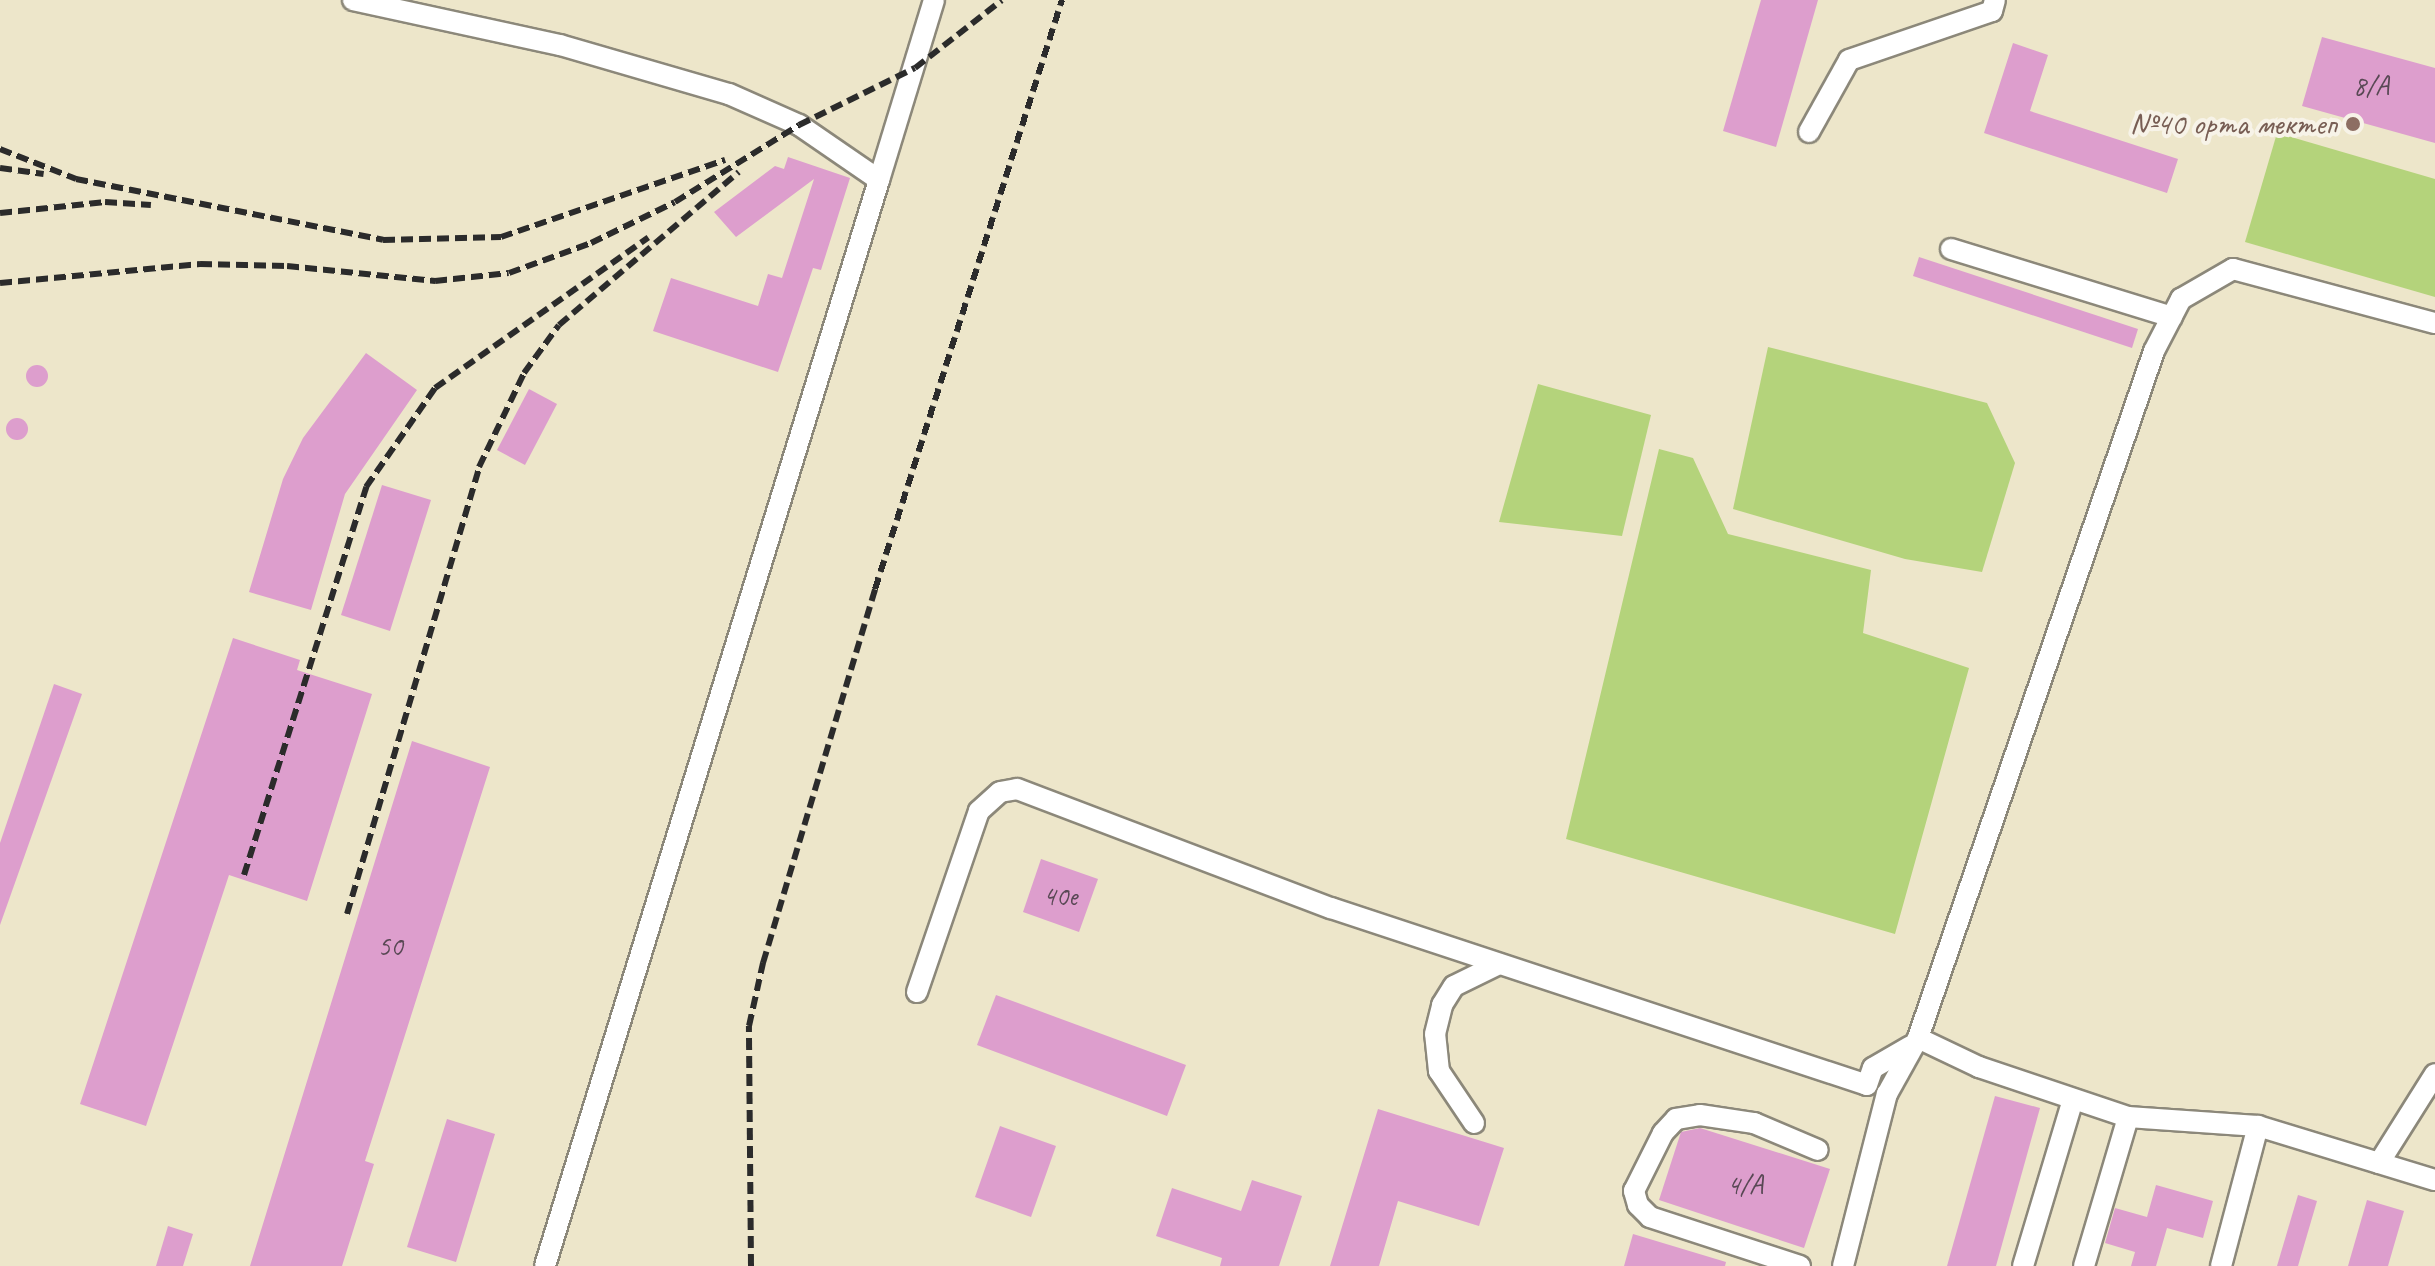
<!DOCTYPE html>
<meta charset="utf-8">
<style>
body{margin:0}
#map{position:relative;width:2435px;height:1266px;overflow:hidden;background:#ede6ca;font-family:Caveat,sans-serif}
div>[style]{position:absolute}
.green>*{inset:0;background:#b4d37b}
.building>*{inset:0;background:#dd9ecd}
.round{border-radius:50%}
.roads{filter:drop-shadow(2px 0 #8c887a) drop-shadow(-2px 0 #8c887a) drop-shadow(0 2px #8c887a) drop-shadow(0 -2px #8c887a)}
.minor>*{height:20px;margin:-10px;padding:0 10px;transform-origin:10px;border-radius:10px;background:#fff}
.rail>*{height:6px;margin-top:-3px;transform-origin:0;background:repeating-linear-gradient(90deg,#2b2b2b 0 12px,transparent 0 18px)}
.dots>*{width:22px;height:22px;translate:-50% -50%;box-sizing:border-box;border:4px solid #f7f3e8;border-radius:50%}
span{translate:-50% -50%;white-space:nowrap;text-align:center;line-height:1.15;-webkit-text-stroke:8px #f7f3e8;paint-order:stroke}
.number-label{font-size:28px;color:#584854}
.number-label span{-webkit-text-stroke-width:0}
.education-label{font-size:32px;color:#785e54}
.right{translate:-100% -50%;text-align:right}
</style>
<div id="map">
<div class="green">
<i style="clip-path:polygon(2277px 133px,2435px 179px,2435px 297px,2245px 242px)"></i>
<i style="clip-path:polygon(1768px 347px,1987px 403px,2015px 463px,1982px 572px,1905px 559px,1733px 509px)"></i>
<i style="clip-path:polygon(1538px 384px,1651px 415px,1622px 536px,1499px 522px)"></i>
<i style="clip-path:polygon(1659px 449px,1693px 458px,1728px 534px,1871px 570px,1863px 633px,1969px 668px,1895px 934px,1566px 839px)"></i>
</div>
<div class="building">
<i style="clip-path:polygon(1761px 0,1818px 0,1776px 147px,1723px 131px)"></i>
<i style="clip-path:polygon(2322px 37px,2435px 68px,2435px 143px,2302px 106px)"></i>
<i style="clip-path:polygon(2013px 43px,2048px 55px,2030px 111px,2178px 159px,2167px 193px,1984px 133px)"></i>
<i style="clip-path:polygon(788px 157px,850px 178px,821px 270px,813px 268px,778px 372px,653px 331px,671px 278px,758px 306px,768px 274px,782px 278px,814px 179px,736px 237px,714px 212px,775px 166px,784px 169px)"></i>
<i style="clip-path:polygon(1919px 257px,2138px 329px,2132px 348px,1913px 276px)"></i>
<i style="clip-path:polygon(366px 353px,417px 390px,345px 494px,311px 610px,249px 592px,283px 479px,303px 438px)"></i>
<i class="round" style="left:26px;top:365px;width:22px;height:22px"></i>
<i style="clip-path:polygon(529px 389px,557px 404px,525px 465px,497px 450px)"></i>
<i class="round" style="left:6px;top:418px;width:22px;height:22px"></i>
<i style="clip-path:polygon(382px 485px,431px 500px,390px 631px,341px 615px)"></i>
<i style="clip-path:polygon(233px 638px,300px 660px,297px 670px,372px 694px,307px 901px,229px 875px,146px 1126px,80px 1104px)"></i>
<i style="clip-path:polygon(54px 684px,82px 694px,0 925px,0 843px)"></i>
<i style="clip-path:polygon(412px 741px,490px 767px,365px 1161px,374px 1164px,342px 1266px,250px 1266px)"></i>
<i style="clip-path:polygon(1041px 859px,1098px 879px,1079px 932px,1023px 912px)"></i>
<i style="clip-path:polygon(996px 995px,1186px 1065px,1167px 1116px,977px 1045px)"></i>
<i style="clip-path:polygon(1995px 1096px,2040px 1108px,1996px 1266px,1947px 1266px)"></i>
<i style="clip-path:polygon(1378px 1109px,1504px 1148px,1479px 1226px,1398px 1201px,1379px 1266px,1330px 1266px)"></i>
<i style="clip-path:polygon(447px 1119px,495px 1134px,456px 1262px,407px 1247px)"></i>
<i style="clip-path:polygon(1000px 1126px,1056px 1146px,1031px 1217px,975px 1197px)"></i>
<i style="clip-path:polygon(1700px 1128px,1830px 1169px,1804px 1248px,1659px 1200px,1681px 1132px)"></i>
<i style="clip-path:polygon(1252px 1180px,1302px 1196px,1279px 1266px,1220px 1266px,1222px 1258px,1156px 1236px,1172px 1188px,1241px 1211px)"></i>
<i style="clip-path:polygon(2156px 1185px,2213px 1201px,2203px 1238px,2167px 1228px,2156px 1266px,2131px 1266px,2135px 1252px,2105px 1243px,2115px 1208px,2147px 1217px)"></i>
<i style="clip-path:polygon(2298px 1195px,2317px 1201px,2298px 1266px,2277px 1266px)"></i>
<i style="clip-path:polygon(2367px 1200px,2404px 1211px,2388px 1266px,2348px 1266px)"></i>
<i style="clip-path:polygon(168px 1226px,193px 1234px,183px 1266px,156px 1266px)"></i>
<i style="clip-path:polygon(1633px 1234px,1726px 1262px,1725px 1266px,1624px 1266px)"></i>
</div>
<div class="roads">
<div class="minor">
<i style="left:353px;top:0;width:212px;rotate:12.3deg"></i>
<i style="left:560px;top:45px;width:176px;rotate:16.2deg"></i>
<i style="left:729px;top:94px;width:77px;rotate:23.9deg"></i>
<i style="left:799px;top:125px;width:97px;rotate:34.5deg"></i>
<i style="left:879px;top:180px;width:1136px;rotate:107.1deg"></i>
<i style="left:1809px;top:132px;width:82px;rotate:-60.9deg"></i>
<i style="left:1849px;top:60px;width:151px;rotate:-18.9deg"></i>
<i style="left:1992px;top:11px;width:11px;rotate:-75deg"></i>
<i style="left:879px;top:180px;width:188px;rotate:-73deg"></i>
<i style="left:1951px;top:249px;width:231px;rotate:17.1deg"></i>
<i style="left:917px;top:992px;width:191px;rotate:-71.1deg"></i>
<i style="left:979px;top:811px;width:28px;rotate:-42deg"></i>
<i style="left:1000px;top:792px;width:17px;rotate:-10deg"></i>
<i style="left:1017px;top:789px;width:336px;rotate:20.8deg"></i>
<i style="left:1331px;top:908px;width:564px;rotate:18.27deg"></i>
<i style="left:1867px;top:1085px;width:18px;rotate:-71deg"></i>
<i style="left:1873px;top:1068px;width:42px;rotate:-30.3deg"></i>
<i style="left:1918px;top:1038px;width:68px;rotate:25.4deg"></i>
<i style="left:1979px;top:1067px;width:157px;rotate:18.6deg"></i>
<i style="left:2128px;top:1117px;width:130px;rotate:4deg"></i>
<i style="left:2258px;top:1126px;width:185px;rotate:17deg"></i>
<i style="left:1474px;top:1123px;width:63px;rotate:-123.9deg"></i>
<i style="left:1439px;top:1071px;width:37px;rotate:-96deg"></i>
<i style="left:1435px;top:1034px;width:30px;rotate:-76deg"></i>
<i style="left:1442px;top:1005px;width:22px;rotate:-58deg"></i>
<i style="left:1454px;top:986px;width:50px;rotate:-26.1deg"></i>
<i style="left:2379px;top:1163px;width:105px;rotate:-57.8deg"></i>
<i style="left:1800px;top:1266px;width:158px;rotate:-161.9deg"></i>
<i style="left:1650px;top:1217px;width:17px;rotate:-135deg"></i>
<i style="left:1638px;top:1205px;width:15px;rotate:-106deg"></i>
<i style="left:1634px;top:1191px;width:65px;rotate:-63.4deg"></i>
<i style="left:1663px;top:1133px;width:19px;rotate:-47deg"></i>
<i style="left:1676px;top:1119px;width:24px;rotate:-9deg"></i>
<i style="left:1700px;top:1115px;width:55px;rotate:8.4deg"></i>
<i style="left:1754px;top:1123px;width:69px;rotate:22.9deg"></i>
<i style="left:1843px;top:1266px;width:178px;rotate:-75.7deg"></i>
<i style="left:1887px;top:1094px;width:64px;rotate:-61deg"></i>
<i style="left:1918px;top:1038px;width:726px;rotate:-71.04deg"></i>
<i style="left:2154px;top:351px;width:59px;rotate:-62.6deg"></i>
<i style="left:2181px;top:299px;width:60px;rotate:-30deg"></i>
<i style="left:2233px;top:269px;width:209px;rotate:15deg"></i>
<i style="left:2023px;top:1266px;width:174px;rotate:-73.3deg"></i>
<i style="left:2084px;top:1266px;width:155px;rotate:-73.5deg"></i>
<i style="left:2221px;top:1266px;width:145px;rotate:-75.2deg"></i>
</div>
</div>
<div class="rail">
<i style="left:0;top:149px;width:82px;rotate:21.5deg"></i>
<i style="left:76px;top:179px;width:313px;rotate:11.2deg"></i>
<i style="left:383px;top:240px;width:118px;rotate:-1.5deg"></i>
<i style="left:501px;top:237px;width:237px;rotate:-19deg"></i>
<i style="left:0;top:168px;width:44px;rotate:7.8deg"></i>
<i style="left:0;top:213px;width:106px;rotate:-6deg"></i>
<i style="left:105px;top:202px;width:46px;rotate:3.7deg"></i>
<i style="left:0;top:283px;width:201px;rotate:-5.4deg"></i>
<i style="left:200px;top:264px;width:87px;rotate:1.3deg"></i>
<i style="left:287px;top:266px;width:149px;rotate:5.8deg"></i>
<i style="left:435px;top:281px;width:74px;rotate:-6.2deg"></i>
<i style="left:509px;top:273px;width:87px;rotate:-20.1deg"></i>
<i style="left:591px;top:243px;width:93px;rotate:-26deg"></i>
<i style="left:675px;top:202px;width:146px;rotate:-31.8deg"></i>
<i style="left:799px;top:125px;width:129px;rotate:-26.2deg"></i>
<i style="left:915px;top:68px;width:110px;rotate:-38deg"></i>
<i style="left:244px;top:875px;width:407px;rotate:-72.5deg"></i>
<i style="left:366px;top:487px;width:121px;rotate:-55.1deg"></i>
<i style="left:435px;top:388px;width:261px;rotate:-35.2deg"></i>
<i style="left:347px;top:914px;width:466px;rotate:-73.5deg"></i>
<i style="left:479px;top:467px;width:104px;rotate:-64.4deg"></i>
<i style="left:524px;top:373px;width:59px;rotate:-53.9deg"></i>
<i style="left:559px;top:325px;width:236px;rotate:-40.4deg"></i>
<i style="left:751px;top:1266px;width:240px;rotate:-90.5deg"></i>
<i style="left:749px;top:1026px;width:65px;rotate:-77.5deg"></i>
<i style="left:763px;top:963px;width:390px;rotate:-73.3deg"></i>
<i style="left:875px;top:589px;width:618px;rotate:-72.39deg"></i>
</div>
<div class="dots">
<i style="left:2353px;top:124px;background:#8d6e63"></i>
</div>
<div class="number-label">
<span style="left:2371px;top:86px">8/А</span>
<span style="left:1060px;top:896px">40е</span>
<span style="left:390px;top:946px">50</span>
<span style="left:1745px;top:1185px">4/А</span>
</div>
<div class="education-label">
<span class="right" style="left:2337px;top:124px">№40 орта мектеп</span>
</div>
</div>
